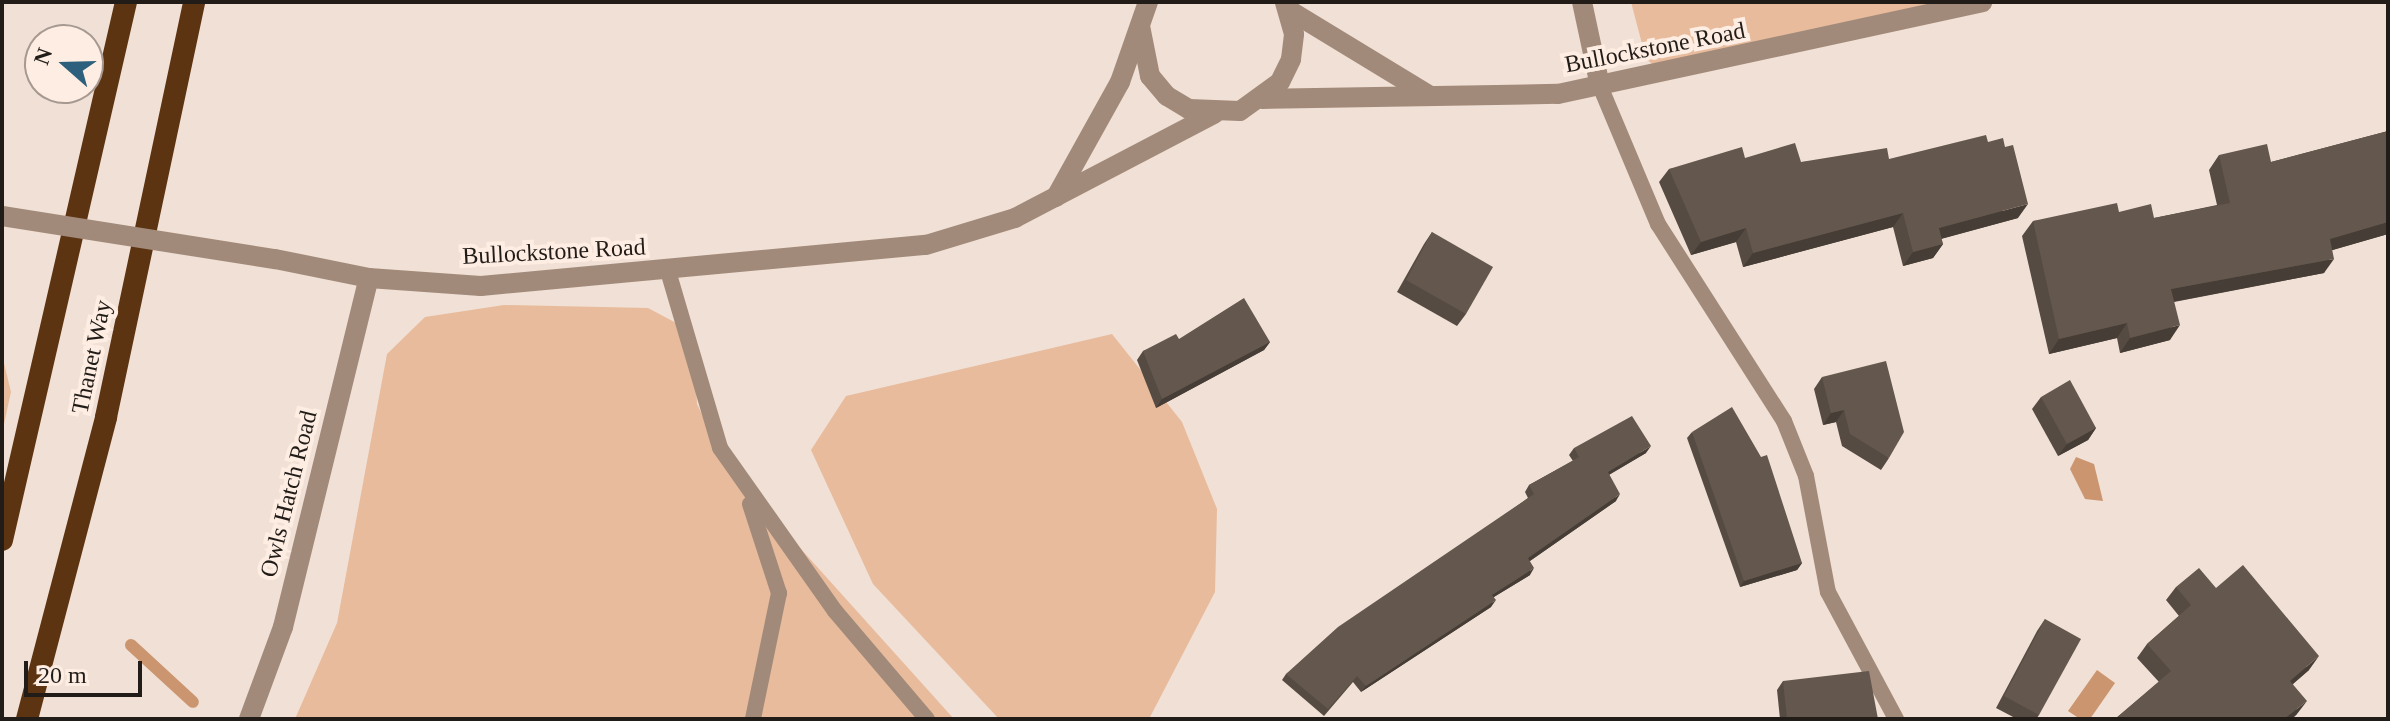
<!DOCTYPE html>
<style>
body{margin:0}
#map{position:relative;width:2390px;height:721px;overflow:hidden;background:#f1e0d5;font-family:"Times New Roman",serif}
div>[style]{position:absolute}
.green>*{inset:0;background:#e7bb9c}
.water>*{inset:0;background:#ca956f}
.stream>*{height:12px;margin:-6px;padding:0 6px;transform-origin:6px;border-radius:6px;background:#ca956f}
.service>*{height:16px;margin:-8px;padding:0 8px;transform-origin:8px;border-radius:8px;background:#a28a7a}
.tertiary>*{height:20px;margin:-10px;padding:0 10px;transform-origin:10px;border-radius:10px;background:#a28a7a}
.trunk>*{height:22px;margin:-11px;padding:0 11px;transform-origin:11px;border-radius:11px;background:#5d3412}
.tertiary-bridge>*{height:20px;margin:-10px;padding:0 10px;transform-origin:10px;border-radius:10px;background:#a28a7a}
.wall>*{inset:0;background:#564b42}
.shaded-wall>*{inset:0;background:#463d36}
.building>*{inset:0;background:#64574d}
span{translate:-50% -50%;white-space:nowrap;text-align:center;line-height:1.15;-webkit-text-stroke:8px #feede2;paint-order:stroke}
.street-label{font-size:24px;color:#221c18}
.frame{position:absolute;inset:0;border:4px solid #221c18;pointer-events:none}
.north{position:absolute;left:24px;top:24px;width:80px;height:80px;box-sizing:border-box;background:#feede2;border:2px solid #a69991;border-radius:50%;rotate:290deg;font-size:22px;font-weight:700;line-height:32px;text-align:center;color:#221c18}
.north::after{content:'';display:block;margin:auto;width:28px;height:36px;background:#2d607d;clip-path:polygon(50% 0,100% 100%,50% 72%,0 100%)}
.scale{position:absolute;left:24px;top:661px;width:118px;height:36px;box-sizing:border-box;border:4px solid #221c18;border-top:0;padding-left:10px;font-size:24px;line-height:28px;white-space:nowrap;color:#221c18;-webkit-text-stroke:6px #feede2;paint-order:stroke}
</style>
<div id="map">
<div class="green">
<i style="clip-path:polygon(1631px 2px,1961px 2px,1664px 73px,1646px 59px)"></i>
<i style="clip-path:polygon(504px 305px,648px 308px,678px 324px,695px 355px,697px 404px,729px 469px,954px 719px,295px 719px,337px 623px,387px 354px,425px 317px)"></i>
<i style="clip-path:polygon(1112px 334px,1182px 422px,1217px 509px,1215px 592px,1149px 719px,999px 719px,873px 584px,811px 450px,846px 396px)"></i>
<i style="clip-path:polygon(2px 355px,11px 392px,2px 433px)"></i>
</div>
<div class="water">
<i style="clip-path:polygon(2076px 457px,2094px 464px,2103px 501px,2085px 499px,2070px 469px)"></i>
<i style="clip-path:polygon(2097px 670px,2115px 683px,2090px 719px,2080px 719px,2068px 711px)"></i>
</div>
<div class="stream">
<i style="left:131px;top:645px;width:84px;rotate:42.6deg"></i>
</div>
<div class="service">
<i style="left:1600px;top:86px;width:150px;rotate:67.2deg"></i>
<i style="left:1658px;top:224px;width:234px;rotate:57.4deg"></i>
<i style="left:1784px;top:421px;width:59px;rotate:68.2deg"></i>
<i style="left:1806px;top:476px;width:118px;rotate:79.3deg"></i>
<i style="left:1828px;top:592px;width:144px;rotate:61.8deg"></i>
<i style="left:668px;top:271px;width:184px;rotate:73.6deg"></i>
<i style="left:720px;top:448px;width:199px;rotate:54.8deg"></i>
<i style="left:835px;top:611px;width:142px;rotate:49.6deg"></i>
<i style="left:750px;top:504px;width:94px;rotate:72deg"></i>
<i style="left:779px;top:593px;width:129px;rotate:101.7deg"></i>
</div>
<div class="tertiary">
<i style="left:1582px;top:2px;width:86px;rotate:77.9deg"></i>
<i style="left:1289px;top:10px;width:164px;rotate:31.3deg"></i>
<i style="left:1140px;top:26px;width:51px;rotate:78.7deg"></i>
<i style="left:1150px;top:76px;width:26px;rotate:50deg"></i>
<i style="left:1167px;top:96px;width:26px;rotate:31deg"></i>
<i style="left:1189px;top:109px;width:51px;rotate:2.2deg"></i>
<i style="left:1240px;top:111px;width:49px;rotate:-35.9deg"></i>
<i style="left:1280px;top:82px;width:25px;rotate:-64deg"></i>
<i style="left:1291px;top:59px;width:25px;rotate:-83deg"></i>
<i style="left:1294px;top:34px;width:33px;rotate:-106deg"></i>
<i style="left:1262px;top:99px;width:296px;rotate:-1deg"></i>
<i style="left:1558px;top:94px;width:434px;rotate:-12.2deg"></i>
<i style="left:1056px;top:197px;width:132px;rotate:-60.9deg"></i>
<i style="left:1120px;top:82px;width:85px;rotate:-70.7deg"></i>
<i style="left:275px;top:259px;width:96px;rotate:11.4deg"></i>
<i style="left:369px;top:278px;width:112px;rotate:4.1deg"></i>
<i style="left:481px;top:286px;width:447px;rotate:-5.3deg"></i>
<i style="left:926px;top:245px;width:93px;rotate:-16.9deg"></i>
<i style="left:1015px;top:218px;width:225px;rotate:-27.6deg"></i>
<i style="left:249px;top:719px;width:98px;rotate:-69.7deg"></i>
<i style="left:283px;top:627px;width:359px;rotate:-76.2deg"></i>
</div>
<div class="trunk">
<i style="left:2px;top:540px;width:552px;rotate:-77.02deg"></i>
<i style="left:27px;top:719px;width:312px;rotate:-75.3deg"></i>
<i style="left:106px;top:417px;width:424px;rotate:-78deg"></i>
</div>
<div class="tertiary-bridge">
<i style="left:2px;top:216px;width:276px;rotate:9deg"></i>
</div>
<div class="wall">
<i style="clip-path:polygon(2388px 131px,2388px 234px,2332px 250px,2324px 273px,2174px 302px,2170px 340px,2120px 353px,2117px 338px,2049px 354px,2022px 236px,2033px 221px,2119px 212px,2154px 218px,2217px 205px,2209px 170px,2219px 155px,2271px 162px)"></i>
<i style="clip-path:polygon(1745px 158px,1801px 162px,1889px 159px,2018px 218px,1941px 239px,1943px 244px,1933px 258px,1903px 266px,1893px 227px,1743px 267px,1736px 242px,1691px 255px,1659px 182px,1669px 169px)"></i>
<i style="clip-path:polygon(1432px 232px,1466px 314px,1457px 326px,1397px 292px,1424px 244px)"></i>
<i style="clip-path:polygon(1179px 339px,1270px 342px,1264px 350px,1156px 408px,1137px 360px,1143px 351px)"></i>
<i style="clip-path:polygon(1822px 377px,1889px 458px,1881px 470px,1842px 446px,1836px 422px,1823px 425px,1814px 389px)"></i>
<i style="clip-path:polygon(2041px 397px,2096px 428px,2088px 440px,2058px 456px,2032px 409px)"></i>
<i style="clip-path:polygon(1692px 432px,1802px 563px,1797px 570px,1740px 587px,1687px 438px)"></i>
<i style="clip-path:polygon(1574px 448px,1646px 453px,1609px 475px,1616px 501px,1530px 561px,1530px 575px,1494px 597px,1491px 607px,1361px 692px,1353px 682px,1324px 716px,1282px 680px,1286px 674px,1528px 498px,1525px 492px,1529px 485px,1573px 461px,1569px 455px)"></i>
<i style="clip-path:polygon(2176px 587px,2216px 588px,2309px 670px,2293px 684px,2297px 714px,2292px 719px,2115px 719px,2159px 682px,2137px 658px,2147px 644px,2179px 616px,2166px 600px)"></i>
<i style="clip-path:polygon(2045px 619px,2039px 715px,2036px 719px,2017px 719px,1996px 708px,2037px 631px)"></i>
<i style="clip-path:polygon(1783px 681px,1878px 719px,1780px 719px,1777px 690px)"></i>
</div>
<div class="shaded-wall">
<i style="clip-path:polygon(2028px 204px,2018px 218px,1929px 242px,1939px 228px)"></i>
<i style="clip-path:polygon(1903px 213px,1893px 227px,1743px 267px,1753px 253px)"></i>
<i style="clip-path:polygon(2388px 222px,2388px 234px,2319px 254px,2330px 239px)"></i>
<i style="clip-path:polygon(1746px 228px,1736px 242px,1691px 255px,1701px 242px)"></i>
<i style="clip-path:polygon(1943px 244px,1933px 258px,1903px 266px,1913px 252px)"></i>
<i style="clip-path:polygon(2334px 259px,2324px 273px,2161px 304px,2171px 289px)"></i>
<i style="clip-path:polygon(2127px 323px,2117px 338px,2049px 354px,2059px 339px)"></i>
<i style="clip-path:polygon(2180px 325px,2170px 340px,2120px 353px,2130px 338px)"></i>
<i style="clip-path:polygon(1270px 342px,1264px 350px,1156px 408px,1162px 399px)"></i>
<i style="clip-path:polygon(1844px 410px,1836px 422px,1823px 425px,1831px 413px)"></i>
<i style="clip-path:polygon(2096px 428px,2088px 440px,2058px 456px,2067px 444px)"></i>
<i style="clip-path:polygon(1651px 446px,1646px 453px,1603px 478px,1608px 472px)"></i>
<i style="clip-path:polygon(1620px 494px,1616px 501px,1524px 565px,1528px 558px)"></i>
<i style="clip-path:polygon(1802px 563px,1797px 570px,1740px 587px,1744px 581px)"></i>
<i style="clip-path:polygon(1534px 568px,1530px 575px,1487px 601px,1492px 595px)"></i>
<i style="clip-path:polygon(1496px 600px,1491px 607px,1361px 692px,1366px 686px)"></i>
<i style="clip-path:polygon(2319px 656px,2309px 670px,2281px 694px,2290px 681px)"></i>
<i style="clip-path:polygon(2307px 701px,2297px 714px,2291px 719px,2284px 719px)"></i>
</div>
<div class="building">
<i style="clip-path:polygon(2388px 131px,2388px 222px,2330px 239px,2334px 259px,2171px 289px,2180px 325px,2130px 338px,2127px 323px,2059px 339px,2033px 221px,2117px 203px,2119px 212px,2151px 204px,2154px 218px,2230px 203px,2219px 155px,2267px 144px,2271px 162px)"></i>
<i style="clip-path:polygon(1986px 135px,1988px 142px,2003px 138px,2005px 147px,2013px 145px,2028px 204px,1939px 228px,1943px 244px,1913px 252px,1903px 213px,1753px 253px,1746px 228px,1701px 242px,1669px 169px,1742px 147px,1745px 158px,1795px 143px,1801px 162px,1887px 148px,1889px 159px)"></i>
<i style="clip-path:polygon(1432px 232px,1493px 267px,1466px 314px,1406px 280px)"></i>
<i style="clip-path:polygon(1244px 298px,1270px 342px,1162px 399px,1143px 351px,1176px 334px,1179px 339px)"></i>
<i style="clip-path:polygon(1886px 361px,1904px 432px,1889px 458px,1850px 434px,1844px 410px,1831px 413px,1822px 377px)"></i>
<i style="clip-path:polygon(2070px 380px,2096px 428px,2067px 444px,2041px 397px)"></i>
<i style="clip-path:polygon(1732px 407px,1761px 457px,1767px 455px,1802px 563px,1744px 581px,1692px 432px)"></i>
<i style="clip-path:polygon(1632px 416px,1651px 446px,1608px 472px,1620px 494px,1528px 558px,1534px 568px,1492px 595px,1496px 600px,1366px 686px,1357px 676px,1328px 709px,1286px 674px,1338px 627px,1534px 494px,1529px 485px,1579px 457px,1574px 448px)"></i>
<i style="clip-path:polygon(2243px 565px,2319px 656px,2290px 681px,2307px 701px,2284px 719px,2115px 719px,2171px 671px,2147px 644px,2191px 605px,2176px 587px,2199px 568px,2216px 588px)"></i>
<i style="clip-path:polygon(2045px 619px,2081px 639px,2039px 715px,2004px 696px)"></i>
<i style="clip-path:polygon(1869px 671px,1878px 719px,1787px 719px,1783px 681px)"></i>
</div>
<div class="street-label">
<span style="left:1655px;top:48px;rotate:-11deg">Bullockstone Road</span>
<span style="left:554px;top:252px;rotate:-3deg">Bullockstone Road</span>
<span style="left:92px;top:357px;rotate:-78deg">Thanet Way</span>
<span style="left:289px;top:494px;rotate:-76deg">Owls Hatch Road</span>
</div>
<div class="frame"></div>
<div class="north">N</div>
<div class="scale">20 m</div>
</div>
